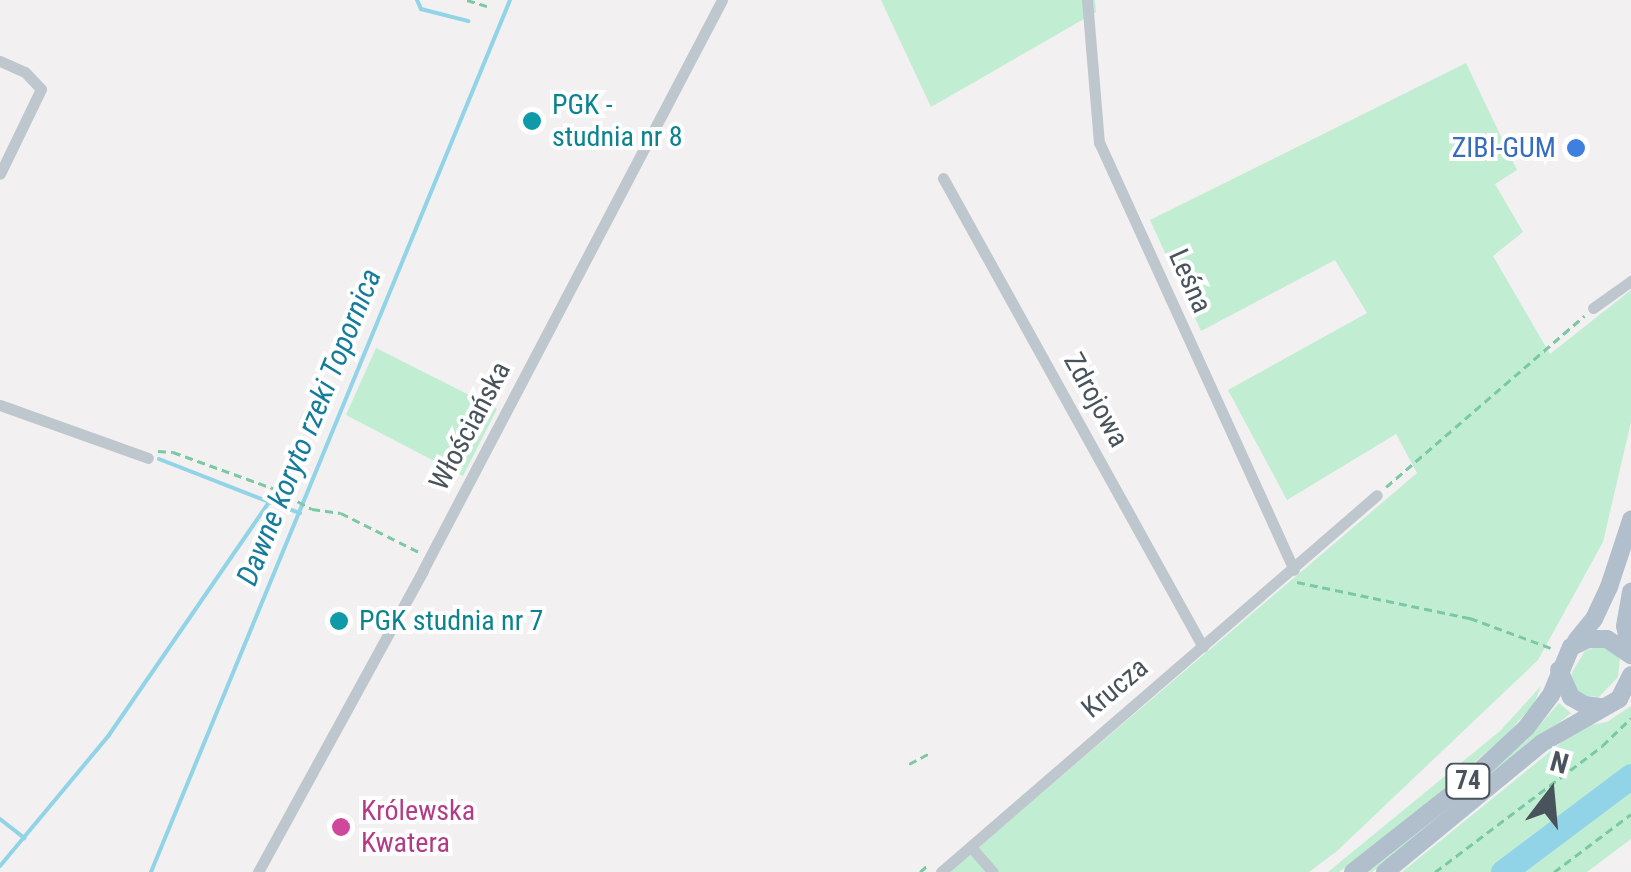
<!DOCTYPE html>
<meta charset="utf-8">
<style>
body{margin:0}
#map{position:relative;width:1631px;height:872px;overflow:hidden;background:#f2f0f0;font-family:"Roboto Condensed",sans-serif}
div>[style]{position:absolute}
.green>*{inset:0;background:#c1edd3}
.stream>*{height:4px;margin:-2px;padding:0 2px;transform-origin:2px;border-radius:2px;background:#91d3e7}
.river>*{height:25px;margin:-12.5px;padding:0 12.5px;transform-origin:12.5px;border-radius:12.5px;background:#91d3e7}
.path>*{height:2.5px;margin-top:-1.25px;transform-origin:0;background:repeating-linear-gradient(90deg,#7bc9a4 0 8px,transparent 0 13px)}
.minor>*{height:11px;margin:-5.5px;padding:0 5.5px;transform-origin:5.5px;border-radius:5.5px;background:#bfc7ce}
.primary>*{height:18px;margin:-9px;padding:0 9px;transform-origin:9px;border-radius:9px;background:#b1bfcd}
.dots>*{width:28px;height:28px;translate:-50% -50%;box-sizing:border-box;border:5px solid #fff;border-radius:50%}
span{translate:-50% -50%;white-space:nowrap;text-align:center;line-height:1.15;-webkit-text-stroke:8px #fff;paint-order:stroke}
.shield-label span{padding:2px 8px;background:#fff;border:2px solid;border-radius:8px;-webkit-text-stroke-width:0}
.shield-label{font-size:25px;color:#49535c;font-weight:700}
.culture-label{font-size:28px;color:#0d838f}
.left{translate:0 -50%;text-align:left}
.shop-label{font-size:28px;color:#366cbe}
.right{translate:-100% -50%;text-align:right}
.street-label{font-size:28px;color:#49535c}
.hotel-label{font-size:28px;color:#b23c85}
.water-label{font-size:30px;color:#157c9c;font-style:italic}
.north{position:absolute;left:1501px;top:742px;width:100px;height:100px;-webkit-text-stroke:8px #fff;paint-order:stroke;rotate:16deg;font-size:28px;font-weight:700;line-height:40px;text-align:center;color:#49535c}
.north::after{content:'';display:block;margin:auto;width:35px;height:45px;background:#49535c;clip-path:polygon(50% 0,100% 100%,50% 72%,0 100%)}
</style>
<div id="map">
<div class="green">
<i style="clip-path:polygon(881px 0,1095px 0,1096px 12px,931px 107px)"></i>
<i style="clip-path:polygon(1466px 63px,1517px 170px,1495px 184px,1523px 232px,1493px 256px,1550px 354px,1631px 290px,1631px 422px,1603px 542px,1538px 660px,1337px 851px,1309px 872px,949px 872px,1417px 473px,1396px 434px,1287px 500px,1228px 390px,1367px 313px,1335px 260px,1201px 331px,1150px 220px)"></i>
<i style="clip-path:polygon(376px 348px,497px 409px,463px 476px,346px 415px)"></i>
<i style="clip-path:polygon(1601px 645px,1620px 657px,1618px 677px,1599px 697px,1579px 695px,1571px 681px,1572px 672px,1585px 651px)"></i>
<i style="clip-path:polygon(1541px 686px,1534px 704px,1506px 735px,1423px 807px,1339px 872px,1328px 872px,1500px 731px)"></i>
<i style="clip-path:polygon(1559px 703px,1571px 713px,1372px 872px,1366px 872px,1526px 741px)"></i>
<i style="clip-path:polygon(1631px 706px,1631px 839px,1587px 872px,1402px 872px,1568px 737px,1586px 726px,1607px 722px)"></i>
</div>
<div class="stream">
<i style="left:417px;top:0;width:10px;rotate:66deg"></i>
<i style="left:421px;top:9px;width:49px;rotate:14.3deg"></i>
<i style="left:159px;top:459px;width:121px;rotate:21.3deg"></i>
<i style="left:286px;top:508px;width:15px;rotate:20deg"></i>
<i style="left:0;top:819px;width:31px;rotate:38deg"></i>
<i style="left:0;top:866px;width:170px;rotate:-50.2deg"></i>
<i style="left:109px;top:735px;width:283px;rotate:-55.5deg"></i>
<i style="left:151px;top:872px;width:943px;rotate:-67.62deg"></i>
</div>
<div class="river">
<i style="left:1503px;top:872px;width:160px;rotate:-36.9deg"></i>
</div>
<div class="path">
<i style="left:467px;top:0;width:21px;rotate:17deg"></i>
<i style="left:158px;top:451px;width:15px;rotate:4deg"></i>
<i style="left:173px;top:452px;width:109px;rotate:19.9deg"></i>
<i style="left:275px;top:489px;width:42px;rotate:28.4deg"></i>
<i style="left:312px;top:509px;width:29px;rotate:8deg"></i>
<i style="left:341px;top:513px;width:87px;rotate:26.6deg"></i>
<i style="left:1386px;top:487px;width:262px;rotate:-40.8deg"></i>
<i style="left:1297px;top:582px;width:177px;rotate:11.8deg"></i>
<i style="left:1470px;top:618px;width:86px;rotate:20.3deg"></i>
<i style="left:909px;top:764px;width:24px;rotate:-28deg"></i>
<i style="left:920px;top:872px;width:12px;rotate:-42deg"></i>
<i style="left:1435px;top:872px;width:209px;rotate:-37deg"></i>
<i style="left:1602px;top:746px;width:40px;rotate:-44deg"></i>
<i style="left:1554px;top:872px;width:96px;rotate:-37deg"></i>
</div>
<div class="minor">
<i style="left:1087px;top:0;width:143px;rotate:85.2deg"></i>
<i style="left:1099px;top:142px;width:470px;rotate:65.5deg"></i>
<i style="left:0;top:61px;width:27px;rotate:24deg"></i>
<i style="left:25px;top:72px;width:23px;rotate:47deg"></i>
<i style="left:41px;top:89px;width:94px;rotate:115.8deg"></i>
<i style="left:943px;top:178px;width:536px;rotate:61deg"></i>
<i style="left:1593px;top:308px;width:47px;rotate:-35.4deg"></i>
<i style="left:0;top:405px;width:157px;rotate:19.7deg"></i>
<i style="left:971px;top:847px;width:33px;rotate:49deg"></i>
<i style="left:258px;top:872px;width:344px;rotate:-61.3deg"></i>
<i style="left:423px;top:570px;width:644px;rotate:-62.32deg"></i>
<i style="left:941px;top:872px;width:576px;rotate:-40.85deg"></i>
</div>
<div class="primary">
<i style="left:1576px;top:641px;width:28px;rotate:-51deg"></i>
<i style="left:1594px;top:619px;width:35px;rotate:-65deg"></i>
<i style="left:1609px;top:587px;width:71px;rotate:-71.8deg"></i>
<i style="left:1630px;top:653px;width:27px;rotate:-100deg"></i>
<i style="left:1625px;top:626px;width:35px;rotate:-80deg"></i>
<i style="left:1559px;top:670px;width:30px;rotate:66deg"></i>
<i style="left:1571px;top:697px;width:16px;rotate:30deg"></i>
<i style="left:1585px;top:705px;width:17px;rotate:7deg"></i>
<i style="left:1353px;top:872px;width:149px;rotate:-38.2deg"></i>
<i style="left:1470px;top:780px;width:76px;rotate:-42.9deg"></i>
<i style="left:1526px;top:728px;width:41px;rotate:-52.9deg"></i>
<i style="left:1551px;top:695px;width:52px;rotate:-67.4deg"></i>
<i style="left:1571px;top:647px;width:19px;rotate:-25deg"></i>
<i style="left:1588px;top:639px;width:19px"></i>
<i style="left:1607px;top:639px;width:29px;rotate:34deg"></i>
<i style="left:1385px;top:872px;width:203px;rotate:-39.4deg"></i>
<i style="left:1542px;top:743px;width:89px;rotate:-29.7deg"></i>
<i style="left:1619px;top:699px;width:27px;rotate:-63deg"></i>
</div>
<div class="dots">
<i style="left:532px;top:121px;background:#0f9aa8"></i>
<i style="left:1576px;top:148px;background:#3f7fe0"></i>
<i style="left:339px;top:621px;background:#0f9aa8"></i>
<i style="left:341px;top:827px;background:#d1479c"></i>
</div>
<div class="shield-label">
<span style="left:1468px;top:781px">74</span>
</div>
<div class="culture-label">
<span class="left" style="left:552px;top:121px">PGK -<br>studnia nr 8</span>
<span class="left" style="left:359px;top:621px">PGK studnia nr 7</span>
</div>
<div class="shop-label">
<span class="right" style="left:1556px;top:148px">ZIBI-GUM</span>
</div>
<div class="street-label">
<span style="left:1190px;top:281px;rotate:66deg">Leśna</span>
<span style="left:1096px;top:400px;rotate:61deg">Zdrojowa</span>
<span style="left:470px;top:426px;rotate:-62deg">Włościańska</span>
<span style="left:1115px;top:688px;rotate:-40deg">Krucza</span>
</div>
<div class="hotel-label">
<span class="left" style="left:361px;top:827px">Królewska<br>Kwatera</span>
</div>
<div class="water-label">
<span style="left:309px;top:427px;rotate:-68deg">Dawne koryto rzeki Topornica</span>
</div>
<div class="north">N</div>
</div>
